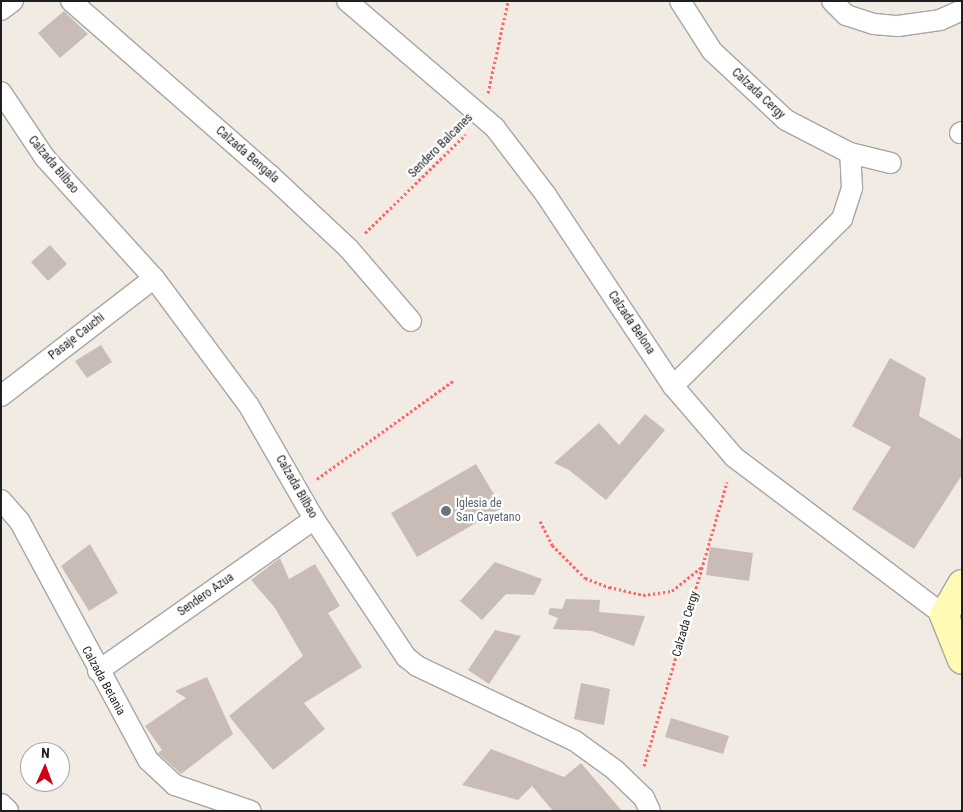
<!DOCTYPE html>
<style>
body{margin:0}
#map{position:relative;width:963px;height:812px;overflow:hidden;background:#f1ebe4;font-family:"Roboto Condensed",sans-serif}
div>[style]{position:absolute}
.building>*{inset:0;background:#c9bcb7}
.path>*{height:3px;margin-top:-1.5px;transform-origin:0;background:repeating-linear-gradient(90deg,#ff6768 0 2.5px,transparent 0 5px)}
.roads{filter:drop-shadow(1px 0 #a6a6a6) drop-shadow(-1px 0 #a6a6a6) drop-shadow(0 1px #a6a6a6) drop-shadow(0 -1px #a6a6a6)}
.street>*{height:20px;margin:-10px;padding:0 10px;transform-origin:10px;border-radius:10px;background:#fff}
.secondary>*{height:28px;margin:-14px;padding:0 14px;transform-origin:14px;border-radius:14px;background:#fffab4}
.dots>*{width:14px;height:14px;translate:-50% -50%;box-sizing:border-box;border:2px solid #fff;border-radius:50%}
span{translate:-50% -50%;white-space:nowrap;text-align:center;line-height:1.15;-webkit-text-stroke:4.5px #fff;paint-order:stroke}
.street-label{font-size:12px;color:#1f1f1f}
.worship-label{font-size:12px;color:#5b616d}
.left{translate:0 -50%;text-align:left}
.frame{position:absolute;inset:0;border:2px solid #1f1f1f;pointer-events:none}
.north{position:absolute;left:20px;top:742px;width:50px;height:50px;box-sizing:border-box;background:#fff;border:1px solid #a5a5a5;border-radius:50%;rotate:2deg;font-size:14px;font-weight:700;line-height:20px;text-align:center;color:#1f1f1f}
.north::after{content:'';display:block;margin:auto;width:18px;height:22px;background:#ce0017;clip-path:polygon(50% 0,100% 100%,50% 72%,0 100%)}
</style>
<div id="map">
<div class="building">
<i style="clip-path:polygon(64px 11px,88px 34px,60px 58px,38px 33px)"></i>
<i style="clip-path:polygon(50px 245px,67px 264px,48px 281px,31px 262px)"></i>
<i style="clip-path:polygon(101px 345px,112px 362px,87px 378px,75px 361px)"></i>
<i style="clip-path:polygon(890px 358px,926px 378px,919px 416px,962px 440px,962px 475px,914px 549px,852px 509px,891px 447px,852px 426px)"></i>
<i style="clip-path:polygon(645px 414px,665px 430px,606px 500px,569px 470px,554px 463px,599px 423px,619px 445px)"></i>
<i style="clip-path:polygon(476px 464px,502px 508px,417px 557px,391px 513px)"></i>
<i style="clip-path:polygon(90px 544px,118px 593px,89px 611px,61px 566px)"></i>
<i style="clip-path:polygon(710px 547px,753px 553px,749px 581px,706px 575px)"></i>
<i style="clip-path:polygon(280px 558px,289px 579px,315px 564px,340px 606px,328px 613px,362px 667px,304px 703px,325px 729px,273px 770px,229px 716px,303px 656px,275px 608px,251px 580px)"></i>
<i style="clip-path:polygon(495px 562px,542px 579px,534px 595px,506px 594px,482px 620px,460px 601px)"></i>
<i style="clip-path:polygon(566px 599px,600px 600px,599px 612px,645px 616px,634px 646px,592px 631px,553px 629px,558px 618px,548px 614px,550px 608px,562px 609px)"></i>
<i style="clip-path:polygon(495px 630px,521px 636px,489px 684px,468px 670px)"></i>
<i style="clip-path:polygon(207px 677px,233px 734px,181px 774px,158px 753px,162px 750px,145px 726px,186px 698px,175px 691px)"></i>
<i style="clip-path:polygon(581px 683px,610px 689px,604px 725px,574px 719px)"></i>
<i style="clip-path:polygon(671px 718px,729px 736px,723px 754px,665px 737px)"></i>
<i style="clip-path:polygon(491px 749px,564px 777px,581px 763px,622px 811px,553px 811px,532px 786px,518px 800px,462px 785px)"></i>
</div>
<div class="path">
<i style="left:488px;top:93px;width:94px;rotate:-77.7deg"></i>
<i style="left:365px;top:233px;width:141px;rotate:-44.4deg"></i>
<i style="left:317px;top:479px;width:168px;rotate:-35.8deg"></i>
<i style="left:540px;top:521px;width:27px;rotate:63deg"></i>
<i style="left:552px;top:545px;width:47px;rotate:45deg"></i>
<i style="left:585px;top:578px;width:26px;rotate:21deg"></i>
<i style="left:609px;top:587px;width:35px;rotate:13deg"></i>
<i style="left:643px;top:595px;width:29px;rotate:-8deg"></i>
<i style="left:672px;top:591px;width:38px;rotate:-39deg"></i>
<i style="left:644px;top:766px;width:296px;rotate:-73.7deg"></i>
</div>
<div class="roads">
<div class="street">
<i style="left:71px;top:1px;width:264px;rotate:41.2deg"></i>
<i style="left:270px;top:175px;width:108px;rotate:43.1deg"></i>
<i style="left:349px;top:249px;width:95px;rotate:49.3deg"></i>
<i style="left:347px;top:1px;width:195px;rotate:40.6deg"></i>
<i style="left:495px;top:128px;width:84px;rotate:52.7deg"></i>
<i style="left:546px;top:195px;width:229px;rotate:56.4deg"></i>
<i style="left:673px;top:386px;width:94px;rotate:49.3deg"></i>
<i style="left:734px;top:457px;width:263px;rotate:37deg"></i>
<i style="left:680px;top:1px;width:59px;rotate:57.4deg"></i>
<i style="left:712px;top:51px;width:101px;rotate:43deg"></i>
<i style="left:786px;top:120px;width:72px;rotate:27.3deg"></i>
<i style="left:850px;top:153px;width:42px;rotate:13.7deg"></i>
<i style="left:832px;top:1px;width:20px;rotate:45deg"></i>
<i style="left:846px;top:15px;width:29px;rotate:18deg"></i>
<i style="left:874px;top:24px;width:24px;rotate:5deg"></i>
<i style="left:898px;top:26px;width:42px;rotate:-8.1deg"></i>
<i style="left:940px;top:20px;width:24px;rotate:-24deg"></i>
<i style="left:1px;top:10px;width:15px;rotate:-37deg"></i>
<i style="left:1px;top:92px;width:79px;rotate:56.3deg"></i>
<i style="left:45px;top:158px;width:162px;rotate:47.8deg"></i>
<i style="left:154px;top:278px;width:159px;rotate:53.4deg"></i>
<i style="left:249px;top:406px;width:130px;rotate:60.1deg"></i>
<i style="left:314px;top:519px;width:166px;rotate:56.3deg"></i>
<i style="left:406px;top:657px;width:14px;rotate:39deg"></i>
<i style="left:417px;top:666px;width:175px;rotate:25.4deg"></i>
<i style="left:575px;top:741px;width:49px;rotate:35.9deg"></i>
<i style="left:615px;top:770px;width:40px;rotate:44deg"></i>
<i style="left:644px;top:798px;width:14px;rotate:65deg"></i>
<i style="left:960px;top:133px;width:2px;rotate:-27deg"></i>
<i style="left:673px;top:386px;width:238px;rotate:-44.7deg"></i>
<i style="left:842px;top:219px;width:33px;rotate:-72deg"></i>
<i style="left:852px;top:188px;width:35px;rotate:-93deg"></i>
<i style="left:1px;top:396px;width:193px;rotate:-37.6deg"></i>
<i style="left:1px;top:500px;width:29px;rotate:49deg"></i>
<i style="left:20px;top:522px;width:270px;rotate:61.7deg"></i>
<i style="left:148px;top:760px;width:37px;rotate:43deg"></i>
<i style="left:175px;top:785px;width:80px;rotate:18.9deg"></i>
<i style="left:98px;top:671px;width:264px;rotate:-35.1deg"></i>
<i style="left:1px;top:804px;width:10px;rotate:45deg"></i>
</div>
<div class="secondary">
<i style="left:962px;top:584px;width:36px;rotate:120deg"></i>
<i style="left:944px;top:615px;width:48px;rotate:68.2deg"></i>
</div>
</div>
<div class="dots">
<i style="left:446px;top:511px;background:#6b7280"></i>
</div>
<div class="street-label">
<span style="left:758px;top:94px;rotate:43deg">Calzada Cergy</span>
<span style="left:441px;top:146px;rotate:-45deg">Sendero Balcanes</span>
<span style="left:247px;top:155px;rotate:41deg">Calzada Bengala</span>
<span style="left:53px;top:165px;rotate:50deg">Calzada Bilbao</span>
<span style="left:631px;top:323px;rotate:56deg">Calzada Belona</span>
<span style="left:77px;top:337px;rotate:-38deg">Pasaje Cauchi</span>
<span style="left:296px;top:487px;rotate:60deg">Calzada Bilbao</span>
<span style="left:206px;top:595px;rotate:-35deg">Sendero Azua</span>
<span style="left:686px;top:624px;rotate:-74deg">Calzada Cergy</span>
<span style="left:103px;top:681px;rotate:61deg">Calzada Betania</span>
</div>
<div class="worship-label">
<span class="left" style="left:456px;top:511px">Iglesia de<br>San Cayetano</span>
</div>
<div class="frame"></div>
<div class="north">N</div>
</div>
